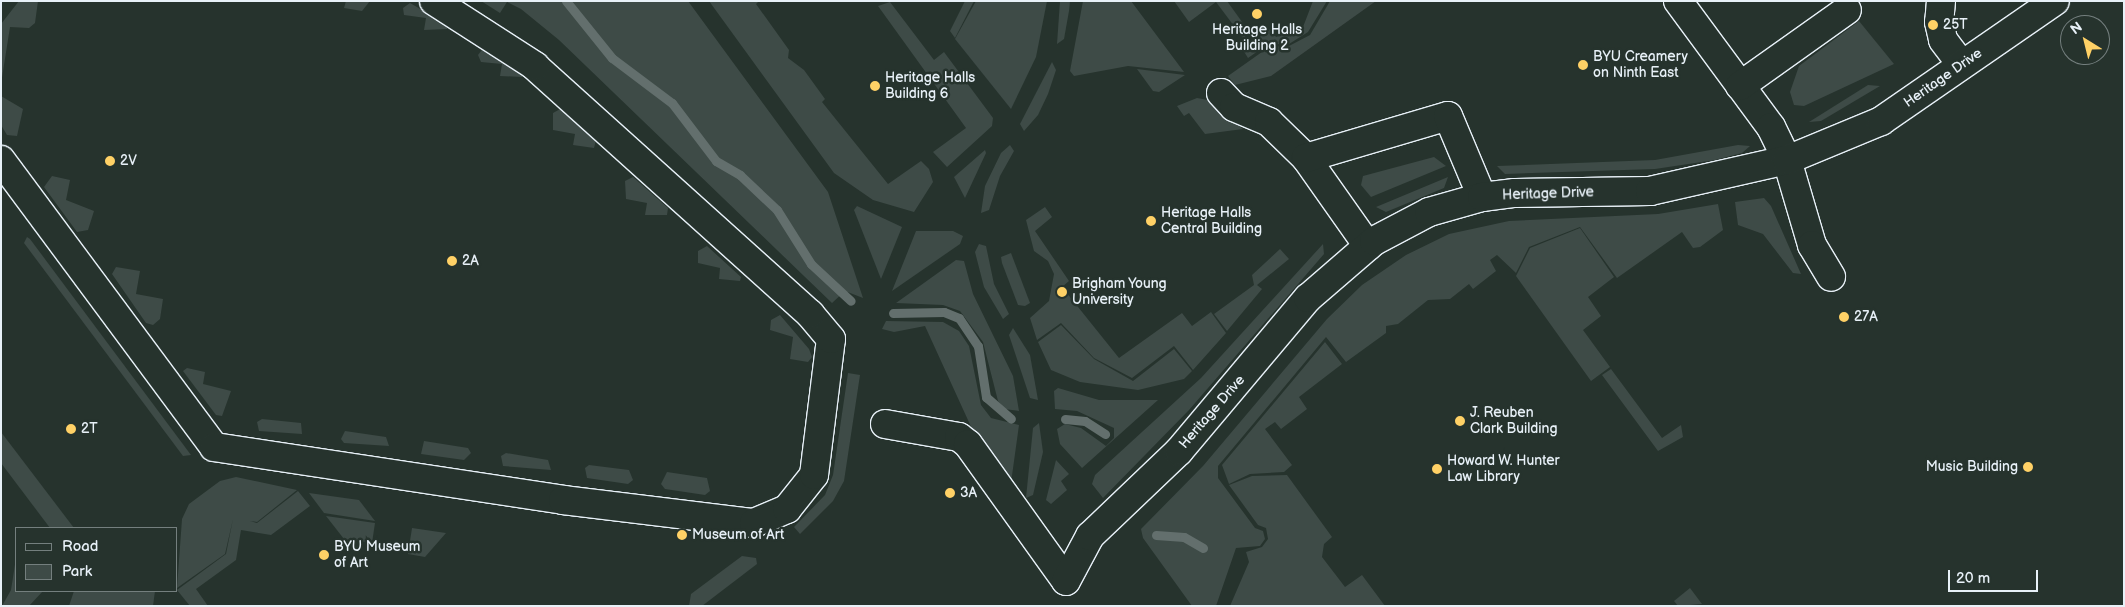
<!DOCTYPE html>
<style>
body{margin:0}
#map{position:relative;width:2125px;height:607px;overflow:hidden;background:#26332d;font-family:"Balsamiq Sans",sans-serif}
div>[style]{position:absolute}
.green>*{inset:0;background:#3e4b47}
.stream>*{height:9px;margin:-4.5px;padding:0 4.5px;transform-origin:4.5px;border-radius:4.5px;background:#636f6d}
.roads{filter:drop-shadow(1px 0 #e8f1f8) drop-shadow(-1px 0 #e8f1f8) drop-shadow(0 1px #e8f1f8) drop-shadow(0 -1px #e8f1f8)}
.minor>*{height:28px;margin:-14px;padding:0 14px;transform-origin:14px;border-radius:14px;background:#26332d}
.dots>*{width:14px;height:14px;translate:-50% -50%;box-sizing:border-box;border:2px solid #26332d;border-radius:50%}
span{translate:-50% -50%;white-space:nowrap;text-align:center;line-height:1.15;-webkit-text-stroke:5px #26332d;paint-order:stroke}
.poi-label{font-size:14px;color:#e8f1f8}
.left{translate:0 -50%;text-align:left}
.right{translate:-100% -50%;text-align:right}
.street-label{font-size:14px;color:#e8f1f8}
.frame{position:absolute;inset:0;border:2px solid #e8f1f8;pointer-events:none}
.legend{position:absolute;left:15px;top:527px;width:162px;height:65px;box-sizing:border-box;background:#26332d;border:1px solid #747f7e;margin:0;padding:6px 9px;list-style:none;font-size:15px;color:#e8f1f8}
.legend li{display:flex;align-items:center;gap:10px;height:25px}
.legend b{width:25px;border:1px solid #747f7e}
.north{position:absolute;left:2060px;top:15px;width:50px;height:50px;box-sizing:border-box;background:#26332d;border:1px solid #747f7e;border-radius:50%;rotate:324deg;font-size:14px;font-weight:700;line-height:20px;text-align:center;color:#e8f1f8}
.north::after{content:'';display:block;margin:auto;width:18px;height:22px;background:#ffd166;clip-path:polygon(50% 0,100% 100%,50% 72%,0 100%)}
.scale{position:absolute;left:1948px;top:570px;width:90px;height:22px;box-sizing:border-box;border:2px solid #e8f1f8;border-top:0;padding-left:6px;font-size:15px;line-height:18px;white-space:nowrap;color:#e8f1f8;-webkit-text-stroke:4px #26332d;paint-order:stroke}
</style>
<div id="map">
<div class="green">
<i style="clip-path:polygon(19px 1px,38px 1px,35px 23px,29px 28px,10px 27px,1px 84px,1px 24px)"></i>
<i style="clip-path:polygon(346px 1px,370px 1px,362px 11px,344px 8px)"></i>
<i style="clip-path:polygon(481px 1px,688px 1px,828px 192px,863px 298px,845px 291px,832px 303px,559px 40px,521px 9px,507px 2px,500px 13px)"></i>
<i style="clip-path:polygon(709px 1px,759px 1px,756px 4px,789px 50px,788px 58px,804px 70px,825px 99px,822px 102px,888px 184px,921px 161px,929px 169px,933px 182px,914px 212px,873px 200px,834px 173px)"></i>
<i style="clip-path:polygon(965px 1px,974px 1px,955px 38px,950px 31px)"></i>
<i style="clip-path:polygon(976px 1px,1047px 1px,1036px 57px,1011px 109px,955px 39px)"></i>
<i style="clip-path:polygon(1060px 1px,1070px 1px,1069px 11px,1064px 39px,1057px 44px)"></i>
<i style="clip-path:polygon(1083px 1px,1131px 1px,1184px 72px,1128px 66px,1074px 76px,1070px 71px)"></i>
<i style="clip-path:polygon(1174px 1px,1227px 1px,1250px 33px,1243px 38px,1216px 2px,1189px 22px)"></i>
<i style="clip-path:polygon(1313px 1px,1327px 1px,1308px 32px,1289px 44px,1268px 44px,1248px 58px,1243px 50px,1270px 29px,1276px 37px,1303px 27px)"></i>
<i style="clip-path:polygon(1330px 1px,1376px 1px,1271px 76px,1235px 85px,1228px 76px,1269px 47px,1289px 46px,1310px 35px)"></i>
<i style="clip-path:polygon(890px 2px,934px 60px,944px 52px,993px 118px,992px 126px,947px 167px,933px 152px,966px 128px,878px 6px)"></i>
<i style="clip-path:polygon(410px 3px,448px 25px,447px 29px,424px 30px,426px 18px,404px 15px,403px 8px)"></i>
<i style="clip-path:polygon(1859px 21px,1894px 64px,1804px 106px,1794px 105px,1790px 92px,1799px 66px)"></i>
<i style="clip-path:polygon(484px 47px,523px 75px,522px 77px,500px 76px,502px 64px,481px 62px,478px 55px)"></i>
<i style="clip-path:polygon(1052px 62px,1056px 70px,1048px 94px,1038px 115px,1024px 131px,1020px 124px)"></i>
<i style="clip-path:polygon(1137px 69px,1185px 75px,1159px 92px,1153px 91px)"></i>
<i style="clip-path:polygon(1868px 85px,1880px 86px,1821px 121px,1809px 122px)"></i>
<i style="clip-path:polygon(1px 96px,23px 109px,17px 136px,7px 135px,1px 125px)"></i>
<i style="clip-path:polygon(1197px 98px,1208px 100px,1243px 129px,1205px 134px,1189px 113px,1184px 116px,1177px 106px)"></i>
<i style="clip-path:polygon(562px 108px,596px 140px,594px 148px,573px 145px,575px 134px,553px 130px,553px 113px)"></i>
<i style="clip-path:polygon(1010px 145px,1014px 151px,1000px 176px,989px 210px,981px 213px,985px 186px,1001px 153px)"></i>
<i style="clip-path:polygon(1738px 145px,1750px 146px,1742px 153px,1715px 160px,1655px 169px,1505px 174px,1497px 166px,1655px 160px)"></i>
<i style="clip-path:polygon(985px 150px,986px 153px,965px 198px,954px 177px)"></i>
<i style="clip-path:polygon(1434px 157px,1446px 166px,1371px 197px,1361px 185px,1363px 176px)"></i>
<i style="clip-path:polygon(52px 176px,70px 180px,66px 200px,94px 211px,88px 230px,77px 232px,44px 187px)"></i>
<i style="clip-path:polygon(633px 177px,668px 208px,667px 215px,645px 215px,647px 203px,626px 199px,625px 181px)"></i>
<i style="clip-path:polygon(1448px 177px,1444px 188px,1386px 212px,1376px 207px)"></i>
<i style="clip-path:polygon(1764px 198px,1771px 206px,1801px 274px,1793px 273px,1763px 234px,1738px 225px,1735px 202px)"></i>
<i style="clip-path:polygon(1718px 204px,1723px 230px,1700px 247px,1693px 248px,1682px 232px,1617px 278px,1580px 227px,1529px 247px,1516px 273px,1497px 255px,1490px 260px,1496px 271px,1473px 289px,1469px 284px,1450px 299px,1428px 300px,1398px 324px,1386px 326px,1386px 333px,1346px 362px,1326px 337px,1218px 466px,1218px 478px,1255px 528px,1263px 531px,1265px 539px,1260px 546px,1236px 548px,1216px 606px,1192px 606px,1143px 538px,1141px 529px,1203px 466px,1327px 319px,1362px 285px,1406px 255px,1449px 234px,1509px 221px,1658px 214px)"></i>
<i style="clip-path:polygon(857px 206px,902px 227px,881px 279px,854px 210px)"></i>
<i style="clip-path:polygon(1045px 207px,1052px 217px,1035px 231px,1069px 281px,1062px 287px,1119px 358px,1182px 313px,1192px 326px,1211px 312px,1226px 333px,1193px 370px,1174px 346px,1132px 378px,1094px 358px,1061px 323px,1037px 340px,1030px 318px,1049px 301px,1054px 274px,1048px 261px,1034px 251px,1026px 220px)"></i>
<i style="clip-path:polygon(1580px 228px,1614px 277px,1588px 297px,1601px 316px,1583px 330px,1610px 367px,1591px 381px,1516px 276px,1530px 248px)"></i>
<i style="clip-path:polygon(916px 231px,953px 231px,963px 236px,960px 244px,892px 291px)"></i>
<i style="clip-path:polygon(27px 237px,30px 239px,191px 455px,183px 456px,24px 243px)"></i>
<i style="clip-path:polygon(979px 244px,986px 246px,994px 284px,1009px 314px,1003px 319px,984px 287px,975px 252px)"></i>
<i style="clip-path:polygon(1323px 244px,1324px 254px,1189px 410px,1103px 498px,1092px 484px,1095px 475px,1201px 378px)"></i>
<i style="clip-path:polygon(707px 246px,741px 277px,740px 281px,719px 279px,720px 268px,698px 263px,698px 251px)"></i>
<i style="clip-path:polygon(1280px 249px,1289px 259px,1257px 285px,1262px 289px,1227px 331px,1214px 314px,1254px 285px,1252px 275px)"></i>
<i style="clip-path:polygon(1011px 253px,1030px 303px,1025px 306px,1018px 305px,1002px 263px,1001px 257px)"></i>
<i style="clip-path:polygon(956px 260px,964px 261px,973px 294px,1013px 376px,1019px 411px,1004px 409px,998px 401px,983px 342px,960px 311px,943px 305px,896px 303px)"></i>
<i style="clip-path:polygon(116px 267px,140px 271px,136px 294px,163px 299px,160px 319px,153px 325px,146px 323px,112px 274px)"></i>
<i style="clip-path:polygon(780px 315px,809px 349px,812px 357px,808px 362px,790px 359px,793px 337px,770px 330px,771px 320px)"></i>
<i style="clip-path:polygon(886px 321px,943px 322px,959px 331px,969px 346px,981px 405px,991px 418px,1019px 425px,1010px 490px,999px 488px,925px 326px,894px 332px,882px 329px)"></i>
<i style="clip-path:polygon(1061px 325px,1094px 359px,1133px 381px,1174px 349px,1192px 371px,1184px 379px,1138px 390px,1080px 382px,1051px 370px,1038px 342px)"></i>
<i style="clip-path:polygon(1013px 328px,1030px 355px,1038px 400px,1030px 398px,1009px 335px)"></i>
<i style="clip-path:polygon(1325px 342px,1342px 364px,1299px 397px,1307px 409px,1281px 429px,1275px 422px,1265px 429px,1292px 465px,1284px 472px,1250px 474px,1229px 484px,1222px 465px)"></i>
<i style="clip-path:polygon(187px 368px,205px 372px,203px 384px,231px 391px,222px 416px,216px 415px,183px 371px)"></i>
<i style="clip-path:polygon(1611px 369px,1662px 438px,1681px 425px,1683px 437px,1658px 451px,1602px 375px)"></i>
<i style="clip-path:polygon(848px 373px,860px 375px,844px 481px,833px 501px,800px 534px,794px 527px,825px 495px,833px 475px)"></i>
<i style="clip-path:polygon(1058px 388px,1099px 400px,1158px 400px,1082px 468px,1060px 444px,1057px 429px,1065px 424px,1081px 428px,1106px 446px,1114px 438px,1114px 428px,1077px 411px,1055px 409px,1054px 391px)"></i>
<i style="clip-path:polygon(262px 419px,301px 423px,302px 434px,259px 431px,257px 422px)"></i>
<i style="clip-path:polygon(1039px 423px,1043px 452px,1033px 495px,1026px 498px,1033px 428px)"></i>
<i style="clip-path:polygon(345px 431px,386px 437px,389px 446px,344px 443px,341px 439px)"></i>
<i style="clip-path:polygon(1px 432px,74px 528px,50px 528px,1px 463px)"></i>
<i style="clip-path:polygon(424px 441px,468px 448px,471px 453px,464px 460px,421px 454px)"></i>
<i style="clip-path:polygon(506px 453px,548px 460px,551px 470px,503px 466px,501px 456px)"></i>
<i style="clip-path:polygon(1056px 460px,1069px 474px,1061px 481px,1067px 490px,1051px 504px,1046px 500px)"></i>
<i style="clip-path:polygon(589px 465px,629px 470px,633px 480px,628px 484px,587px 478px,585px 468px)"></i>
<i style="clip-path:polygon(667px 472px,707px 478px,710px 491px,705px 495px,665px 489px,661px 484px)"></i>
<i style="clip-path:polygon(1287px 475px,1332px 537px,1324px 544px,1322px 557px,1345px 587px,1362px 575px,1385px 606px,1230px 606px,1249px 562px,1246px 552px,1262px 547px,1268px 539px,1266px 528px,1258px 525px,1229px 485px,1252px 476px)"></i>
<i style="clip-path:polygon(236px 477px,297px 490px,257px 522px,250px 521px,257px 523px,298px 491px,310px 506px,271px 535px,241px 530px,236px 560px,196px 589px,208px 606px,190px 606px,177px 590px,226px 554px,233px 519px,225px 554px,177px 588px,182px 519px,189px 504px,220px 481px)"></i>
<i style="clip-path:polygon(309px 493px,359px 500px,375px 521px,324px 513px)"></i>
<i style="clip-path:polygon(326px 516px,375px 523px,372px 543px,344px 539px)"></i>
<i style="clip-path:polygon(412px 528px,446px 533px,425px 557px,408px 554px)"></i>
<i style="clip-path:polygon(742px 556px,756px 558px,757px 564px,702px 606px,689px 606px,691px 594px)"></i>
<i style="clip-path:polygon(16px 558px,16px 591px,43px 591px,29px 606px,2px 606px,11px 590px)"></i>
<i style="clip-path:polygon(1690px 588px,1702px 604px,1678px 606px,1674px 601px)"></i>
<i style="clip-path:polygon(74px 591px,155px 591px,153px 606px,69px 606px)"></i>
</div>
<div class="stream">
<i style="left:566px;top:1px;width:73px;rotate:51.1deg"></i>
<i style="left:612px;top:58px;width:75px;rotate:36.9deg"></i>
<i style="left:672px;top:103px;width:73px;rotate:52.8deg"></i>
<i style="left:716px;top:161px;width:28px;rotate:30deg"></i>
<i style="left:740px;top:175px;width:51px;rotate:43.4deg"></i>
<i style="left:777px;top:210px;width:64px;rotate:57.8deg"></i>
<i style="left:811px;top:264px;width:54px;rotate:42.8deg"></i>
<i style="left:893px;top:313px;width:51px;rotate:-1.1deg"></i>
<i style="left:944px;top:312px;width:16px;rotate:22deg"></i>
<i style="left:959px;top:318px;width:34px;rotate:56deg"></i>
<i style="left:978px;top:346px;width:52px;rotate:81.1deg"></i>
<i style="left:986px;top:397px;width:33px;rotate:41deg"></i>
<i style="left:1065px;top:419px;width:20px;rotate:6deg"></i>
<i style="left:1085px;top:421px;width:24px;rotate:33deg"></i>
<i style="left:1156px;top:535px;width:28px;rotate:4deg"></i>
<i style="left:1184px;top:537px;width:22px;rotate:30deg"></i>
</div>
<div class="roads">
<div class="minor">
<i style="left:1678px;top:1px;width:157px;rotate:53.6deg"></i>
<i style="left:1771px;top:127px;width:37px;rotate:64deg"></i>
<i style="left:1787px;top:160px;width:89px;rotate:73.6deg"></i>
<i style="left:1812px;top:245px;width:37px;rotate:59deg"></i>
<i style="left:1941px;top:1px;width:21px;rotate:95deg"></i>
<i style="left:1939px;top:22px;width:18px;rotate:77deg"></i>
<i style="left:1943px;top:40px;width:31px;rotate:53deg"></i>
<i style="left:1740px;top:86px;width:131px;rotate:-35.4deg"></i>
<i style="left:1221px;top:93px;width:19px;rotate:47deg"></i>
<i style="left:1234px;top:107px;width:38px;rotate:23deg"></i>
<i style="left:1269px;top:122px;width:52px;rotate:44.2deg"></i>
<i style="left:1px;top:160px;width:357px;rotate:53.4deg"></i>
<i style="left:214px;top:447px;width:353px;rotate:8.6deg"></i>
<i style="left:563px;top:500px;width:192px;rotate:6.9deg"></i>
<i style="left:754px;top:523px;width:36px;rotate:-23deg"></i>
<i style="left:787px;top:509px;width:43px;rotate:-51.5deg"></i>
<i style="left:814px;top:475px;width:137px;rotate:-82.9deg"></i>
<i style="left:831px;top:339px;width:33px;rotate:-130deg"></i>
<i style="left:810px;top:314px;width:370px;rotate:-138deg"></i>
<i style="left:535px;top:66px;width:120px;rotate:-147.2deg"></i>
<i style="left:1368px;top:246px;width:108px;rotate:-125.2deg"></i>
<i style="left:1306px;top:158px;width:148px;rotate:-16.5deg"></i>
<i style="left:1448px;top:116px;width:88px;rotate:67.2deg"></i>
<i style="left:885px;top:424px;width:75px;rotate:10deg"></i>
<i style="left:959px;top:437px;width:11px;rotate:38deg"></i>
<i style="left:968px;top:444px;width:168px;rotate:54.4deg"></i>
<i style="left:1066px;top:581px;width:51px;rotate:-61.9deg"></i>
<i style="left:1090px;top:536px;width:123px;rotate:-43.7deg"></i>
<i style="left:1179px;top:451px;width:200px;rotate:-49.9deg"></i>
<i style="left:1308px;top:298px;width:87px;rotate:-40.8deg"></i>
<i style="left:1374px;top:241px;width:62px;rotate:-27.8deg"></i>
<i style="left:1429px;top:212px;width:55px;rotate:-15.8deg"></i>
<i style="left:1482px;top:197px;width:33px;rotate:-7deg"></i>
<i style="left:1515px;top:193px;width:135px;rotate:-0.8deg"></i>
<i style="left:1650px;top:191px;width:140px;rotate:-12.8deg"></i>
<i style="left:1787px;top:160px;width:102px;rotate:-22.5deg"></i>
<i style="left:1881px;top:121px;width:211px;rotate:-34.6deg"></i>
</div>
</div>
<div class="dots">
<i style="left:1257px;top:14px;background:#ffd166"></i>
<i style="left:1933px;top:25px;background:#ffd166"></i>
<i style="left:1583px;top:65px;background:#ffd166"></i>
<i style="left:875px;top:86px;background:#ffd166"></i>
<i style="left:110px;top:161px;background:#ffd166"></i>
<i style="left:1151px;top:221px;background:#ffd166"></i>
<i style="left:452px;top:261px;background:#ffd166"></i>
<i style="left:1062px;top:292px;background:#ffd166"></i>
<i style="left:1844px;top:317px;background:#ffd166"></i>
<i style="left:1460px;top:421px;background:#ffd166"></i>
<i style="left:71px;top:429px;background:#ffd166"></i>
<i style="left:2028px;top:467px;background:#ffd166"></i>
<i style="left:1437px;top:469px;background:#ffd166"></i>
<i style="left:950px;top:493px;background:#ffd166"></i>
<i style="left:682px;top:535px;background:#ffd166"></i>
<i style="left:324px;top:555px;background:#ffd166"></i>
</div>
<div class="poi-label">
<span class="left" style="left:1943px;top:25px">25T</span>
<span style="left:1257px;top:38px">Heritage Halls<br>Building 2</span>
<span class="left" style="left:1593px;top:65px">BYU Creamery<br>on Ninth East</span>
<span class="left" style="left:885px;top:86px">Heritage Halls<br>Building 6</span>
<span class="left" style="left:120px;top:161px">2V</span>
<span class="left" style="left:1161px;top:221px">Heritage Halls<br>Central Building</span>
<span class="left" style="left:462px;top:261px">2A</span>
<span class="left" style="left:1072px;top:292px">Brigham Young<br>University</span>
<span class="left" style="left:1854px;top:317px">27A</span>
<span class="left" style="left:1470px;top:421px">J. Reuben<br>Clark Building</span>
<span class="left" style="left:81px;top:429px">2T</span>
<span class="left" style="left:1447px;top:469px">Howard W. Hunter<br>Law Library</span>
<span class="right" style="left:2018px;top:467px">Music Building</span>
<span class="left" style="left:960px;top:493px">3A</span>
<span class="left" style="left:692px;top:535px">Museum of Art</span>
<span class="left" style="left:334px;top:555px">BYU Museum<br>of Art</span>
</div>
<div class="street-label">
<span style="left:1943px;top:78px;rotate:-35deg">Heritage Drive</span>
<span style="left:1548px;top:194px;rotate:-2deg">Heritage Drive</span>
<span style="left:1212px;top:412px;rotate:-49deg">Heritage Drive</span>
</div>
<div class="frame"></div>
<ul class="legend">
<li><b style="height:6px;background:#26332d"></b>Road</li>
<li><b style="height:14px;background:#3e4b47"></b>Park</li>
</ul>
<div class="north">N</div>
<div class="scale">20 m</div>
</div>
